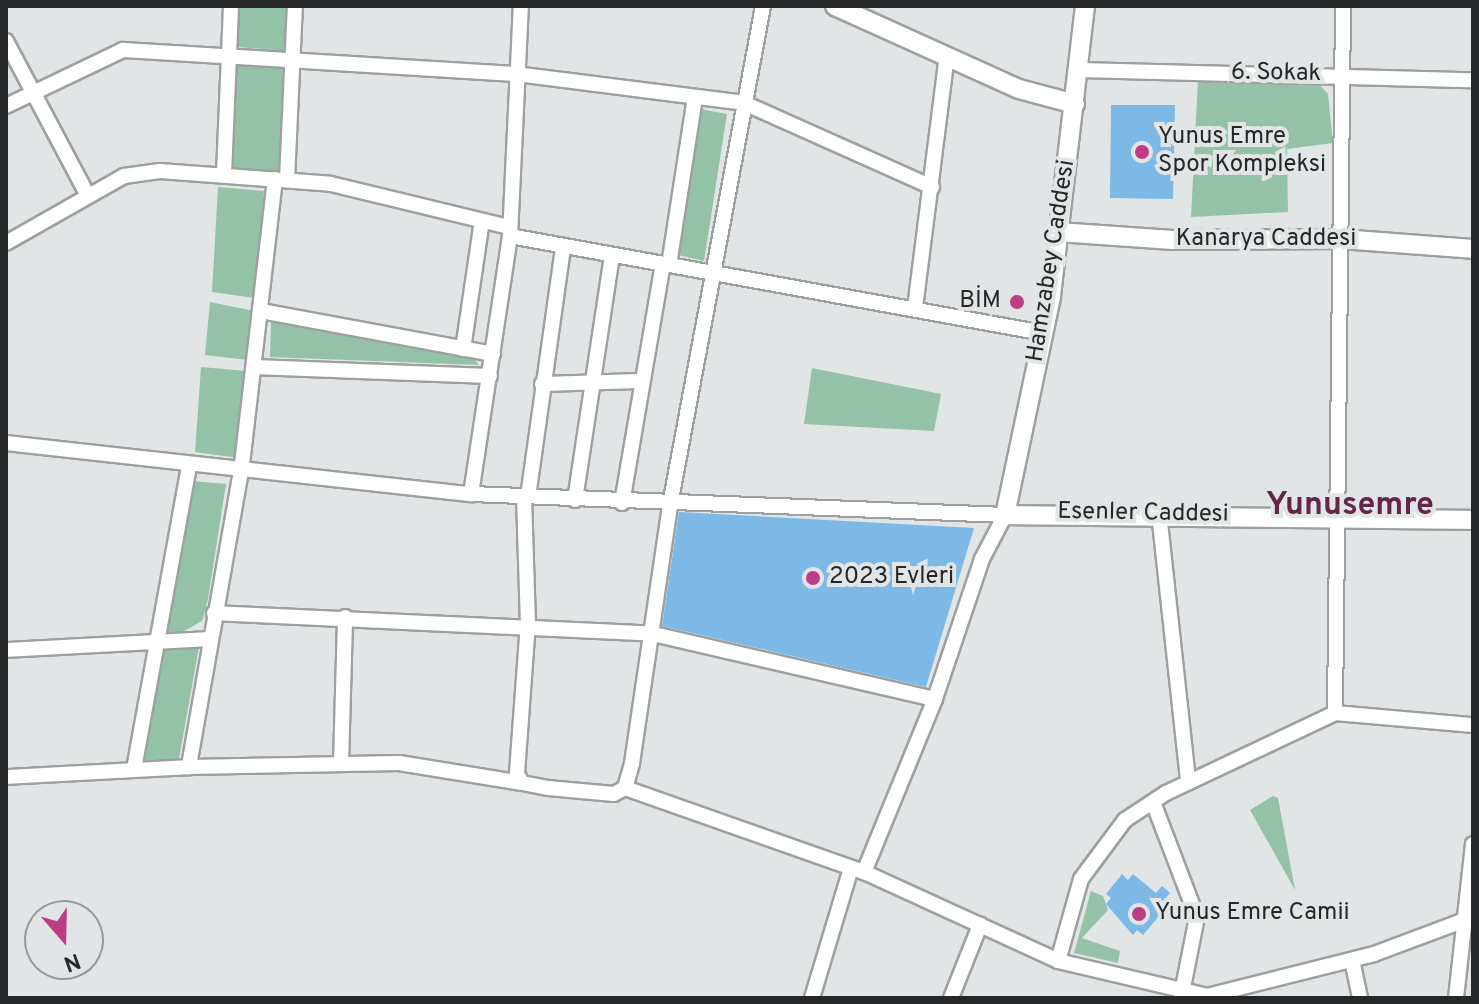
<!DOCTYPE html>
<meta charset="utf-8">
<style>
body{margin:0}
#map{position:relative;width:1479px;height:1004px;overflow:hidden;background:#e1e5e6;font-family:Overpass,sans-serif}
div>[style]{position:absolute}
.green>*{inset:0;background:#93c2a7}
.building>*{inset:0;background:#7cb9e6}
.roads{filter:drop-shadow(2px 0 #9ca0a1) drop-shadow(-2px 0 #9ca0a1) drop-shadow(0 2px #9ca0a1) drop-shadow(0 -2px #9ca0a1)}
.street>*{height:14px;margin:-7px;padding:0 7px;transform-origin:7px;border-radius:7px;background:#fff}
.secondary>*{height:18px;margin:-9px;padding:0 9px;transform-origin:9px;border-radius:9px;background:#fff}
.dots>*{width:22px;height:22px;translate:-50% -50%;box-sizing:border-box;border:4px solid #e1e5e6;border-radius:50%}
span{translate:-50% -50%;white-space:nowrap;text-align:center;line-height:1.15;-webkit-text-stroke:8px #e1e5e6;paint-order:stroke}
.street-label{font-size:24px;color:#262728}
.poi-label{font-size:24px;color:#262728}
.left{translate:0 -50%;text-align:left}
.right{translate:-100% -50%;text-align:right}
.district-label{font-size:32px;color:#652547;font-weight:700}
.frame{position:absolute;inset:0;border:8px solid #262728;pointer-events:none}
.north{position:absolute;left:24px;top:900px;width:80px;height:80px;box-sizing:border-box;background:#e1e5e6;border:2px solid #96999a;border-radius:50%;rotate:160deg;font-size:22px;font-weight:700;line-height:32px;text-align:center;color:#262728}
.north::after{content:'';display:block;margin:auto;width:28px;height:36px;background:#be3c84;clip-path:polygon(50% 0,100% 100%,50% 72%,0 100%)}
</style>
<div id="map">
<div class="green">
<i style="clip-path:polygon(236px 6px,286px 6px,285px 51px,238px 47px)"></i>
<i style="clip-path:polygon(236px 62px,283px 66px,279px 171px,231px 168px)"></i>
<i style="clip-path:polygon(1198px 80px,1317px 82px,1328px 94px,1333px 143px,1287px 149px,1288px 212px,1191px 217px)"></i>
<i style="clip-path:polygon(700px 109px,727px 114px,704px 261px,678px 255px)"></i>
<i style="clip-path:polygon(218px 187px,264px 191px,255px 298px,212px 292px)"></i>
<i style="clip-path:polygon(210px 302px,254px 311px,248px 360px,205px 355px)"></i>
<i style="clip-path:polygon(271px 322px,475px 360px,479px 365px,270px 357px)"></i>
<i style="clip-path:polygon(201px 367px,246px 371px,239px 458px,195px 452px)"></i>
<i style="clip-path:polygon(812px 368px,941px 394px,934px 431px,804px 424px)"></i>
<i style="clip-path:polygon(192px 481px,226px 484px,208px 599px,202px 621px,179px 634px,165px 633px)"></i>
<i style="clip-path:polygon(199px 647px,178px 764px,143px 764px,161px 651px)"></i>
<i style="clip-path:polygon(1273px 796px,1278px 798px,1295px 890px,1250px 810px)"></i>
<i style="clip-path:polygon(1091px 891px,1103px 896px,1108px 910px,1082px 938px,1120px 951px,1118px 963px,1074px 953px)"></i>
</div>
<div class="building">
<i style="clip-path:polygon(1111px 105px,1175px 105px,1173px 199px,1110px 198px)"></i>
<i style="clip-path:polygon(679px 512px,974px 528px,926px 687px,662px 626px)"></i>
<i style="clip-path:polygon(1122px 874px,1128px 880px,1133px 874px,1156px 893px,1162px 886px,1170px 893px,1165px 899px,1170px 903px,1143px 935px,1137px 930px,1133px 935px,1106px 904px,1111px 898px,1106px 894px)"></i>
</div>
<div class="roads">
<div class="street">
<i style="left:6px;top:41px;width:173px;rotate:62.1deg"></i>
<i style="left:1078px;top:70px;width:395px;rotate:1.5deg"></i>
<i style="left:6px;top:106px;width:130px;rotate:-25.6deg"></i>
<i style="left:123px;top:50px;width:394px;rotate:3.5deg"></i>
<i style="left:516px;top:74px;width:230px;rotate:7.2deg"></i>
<i style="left:744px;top:103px;width:206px;rotate:24.1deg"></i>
<i style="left:224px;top:174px;width:168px;rotate:-87.6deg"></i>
<i style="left:275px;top:179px;width:294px;rotate:96.6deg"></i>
<i style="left:241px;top:471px;width:301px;rotate:100deg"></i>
<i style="left:189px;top:767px;width:210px;rotate:-1.1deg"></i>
<i style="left:399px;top:763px;width:125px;rotate:9.2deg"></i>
<i style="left:287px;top:180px;width:174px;rotate:-87.4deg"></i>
<i style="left:510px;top:236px;width:542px;rotate:10.31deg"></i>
<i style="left:6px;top:243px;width:136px;rotate:-29.6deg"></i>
<i style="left:124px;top:176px;width:36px;rotate:-8deg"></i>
<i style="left:160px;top:171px;width:171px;rotate:4.3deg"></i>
<i style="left:331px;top:184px;width:183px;rotate:13.6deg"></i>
<i style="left:669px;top:265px;width:170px;rotate:-81.2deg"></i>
<i style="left:915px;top:308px;width:254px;rotate:-82.8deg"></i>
<i style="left:261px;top:311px;width:236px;rotate:10.5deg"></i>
<i style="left:463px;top:349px;width:129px;rotate:-81.6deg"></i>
<i style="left:254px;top:367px;width:236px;rotate:2.2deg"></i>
<i style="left:542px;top:384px;width:98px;rotate:-1.8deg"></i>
<i style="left:6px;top:443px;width:468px;rotate:6.3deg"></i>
<i style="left:471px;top:494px;width:534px;rotate:2.25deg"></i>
<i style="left:1005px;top:515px;width:50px;rotate:117.6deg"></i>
<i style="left:982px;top:559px;width:148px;rotate:108.6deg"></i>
<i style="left:935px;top:699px;width:187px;rotate:112.3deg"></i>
<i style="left:471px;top:494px;width:261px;rotate:-81.4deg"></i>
<i style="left:510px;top:236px;width:230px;rotate:-87.3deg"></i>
<i style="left:524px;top:497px;width:126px;rotate:88.2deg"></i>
<i style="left:528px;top:623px;width:151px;rotate:94.2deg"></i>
<i style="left:517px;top:774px;width:10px;rotate:61deg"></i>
<i style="left:522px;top:783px;width:26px;rotate:11deg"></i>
<i style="left:548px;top:788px;width:66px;rotate:5.2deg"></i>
<i style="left:614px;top:794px;width:13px;rotate:-29deg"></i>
<i style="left:625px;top:788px;width:26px;rotate:-74deg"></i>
<i style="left:632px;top:763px;width:261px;rotate:-81.6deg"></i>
<i style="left:670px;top:505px;width:508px;rotate:-79.44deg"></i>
<i style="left:528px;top:497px;width:252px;rotate:-82deg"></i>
<i style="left:575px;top:500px;width:247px;rotate:-81.4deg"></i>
<i style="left:622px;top:503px;width:242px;rotate:-80.3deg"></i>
<i style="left:1159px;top:513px;width:271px;rotate:83.8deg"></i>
<i style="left:214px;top:613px;width:440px;rotate:2.7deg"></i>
<i style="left:653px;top:634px;width:289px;rotate:13deg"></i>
<i style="left:6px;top:650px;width:202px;rotate:-3.1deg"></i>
<i style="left:1335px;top:713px;width:707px;rotate:-89.35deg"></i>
<i style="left:341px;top:764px;width:147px;rotate:-88.4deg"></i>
<i style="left:134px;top:769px;width:309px;rotate:-79.7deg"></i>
<i style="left:6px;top:777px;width:183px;rotate:-3.1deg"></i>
<i style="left:625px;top:788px;width:253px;rotate:19.4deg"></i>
<i style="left:864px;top:872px;width:213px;rotate:24.6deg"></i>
<i style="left:1058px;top:961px;width:153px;rotate:13.2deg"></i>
<i style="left:1207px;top:996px;width:172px;rotate:-14.1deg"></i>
<i style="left:1374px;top:954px;width:106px;rotate:-20.5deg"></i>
<i style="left:1153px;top:802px;width:123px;rotate:69.1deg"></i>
<i style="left:1197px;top:917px;width:83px;rotate:101.2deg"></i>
<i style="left:1352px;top:960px;width:39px;rotate:78deg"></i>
<i style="left:1058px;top:961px;width:85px;rotate:-74.3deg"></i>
<i style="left:1081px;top:879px;width:74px;rotate:-53.3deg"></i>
<i style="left:1125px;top:820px;width:49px;rotate:-33.4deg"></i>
<i style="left:1166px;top:793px;width:187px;rotate:-25.3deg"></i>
<i style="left:1335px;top:713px;width:139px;rotate:5deg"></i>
<i style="left:812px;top:998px;width:136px;rotate:-73.3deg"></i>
<i style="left:951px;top:998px;width:79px;rotate:-68.3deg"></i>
<i style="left:1456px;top:998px;width:155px;rotate:-83.7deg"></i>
</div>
<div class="secondary">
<i style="left:835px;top:6px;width:202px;rotate:24.3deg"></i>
<i style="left:1019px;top:89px;width:58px;rotate:15deg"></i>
<i style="left:1085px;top:6px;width:293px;rotate:96.7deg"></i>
<i style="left:1051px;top:297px;width:223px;rotate:101.9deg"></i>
<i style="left:1005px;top:515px;width:468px;rotate:0.6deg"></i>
<i style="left:1058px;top:232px;width:115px;rotate:4deg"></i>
<i style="left:1173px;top:240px;width:168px;rotate:-0.3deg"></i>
<i style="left:1341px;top:239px;width:132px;rotate:4.3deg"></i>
</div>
</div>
<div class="dots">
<i style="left:1142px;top:152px;background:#be3c84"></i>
<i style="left:1017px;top:302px;background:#be3c84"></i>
<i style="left:813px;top:578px;background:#be3c84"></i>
<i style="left:1139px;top:914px;background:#be3c84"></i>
</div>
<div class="street-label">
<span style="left:1276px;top:74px;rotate:1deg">6. Sokak</span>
<span style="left:1266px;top:240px">Kanarya Caddesi</span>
<span style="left:1052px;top:261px;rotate:-81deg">Hamzabey Caddesi</span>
<span style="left:1143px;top:514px;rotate:1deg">Esenler Caddesi</span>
</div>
<div class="poi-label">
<span class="left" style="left:1158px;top:152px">Yunus Emre<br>Spor Kompleksi</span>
<span class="right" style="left:1001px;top:302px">BİM</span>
<span class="left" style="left:829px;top:578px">2023 Evleri</span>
<span class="left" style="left:1155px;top:914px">Yunus Emre Camii</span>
</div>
<div class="district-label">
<span style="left:1350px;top:506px">Yunusemre</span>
</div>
<div class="frame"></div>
<div class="north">N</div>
</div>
